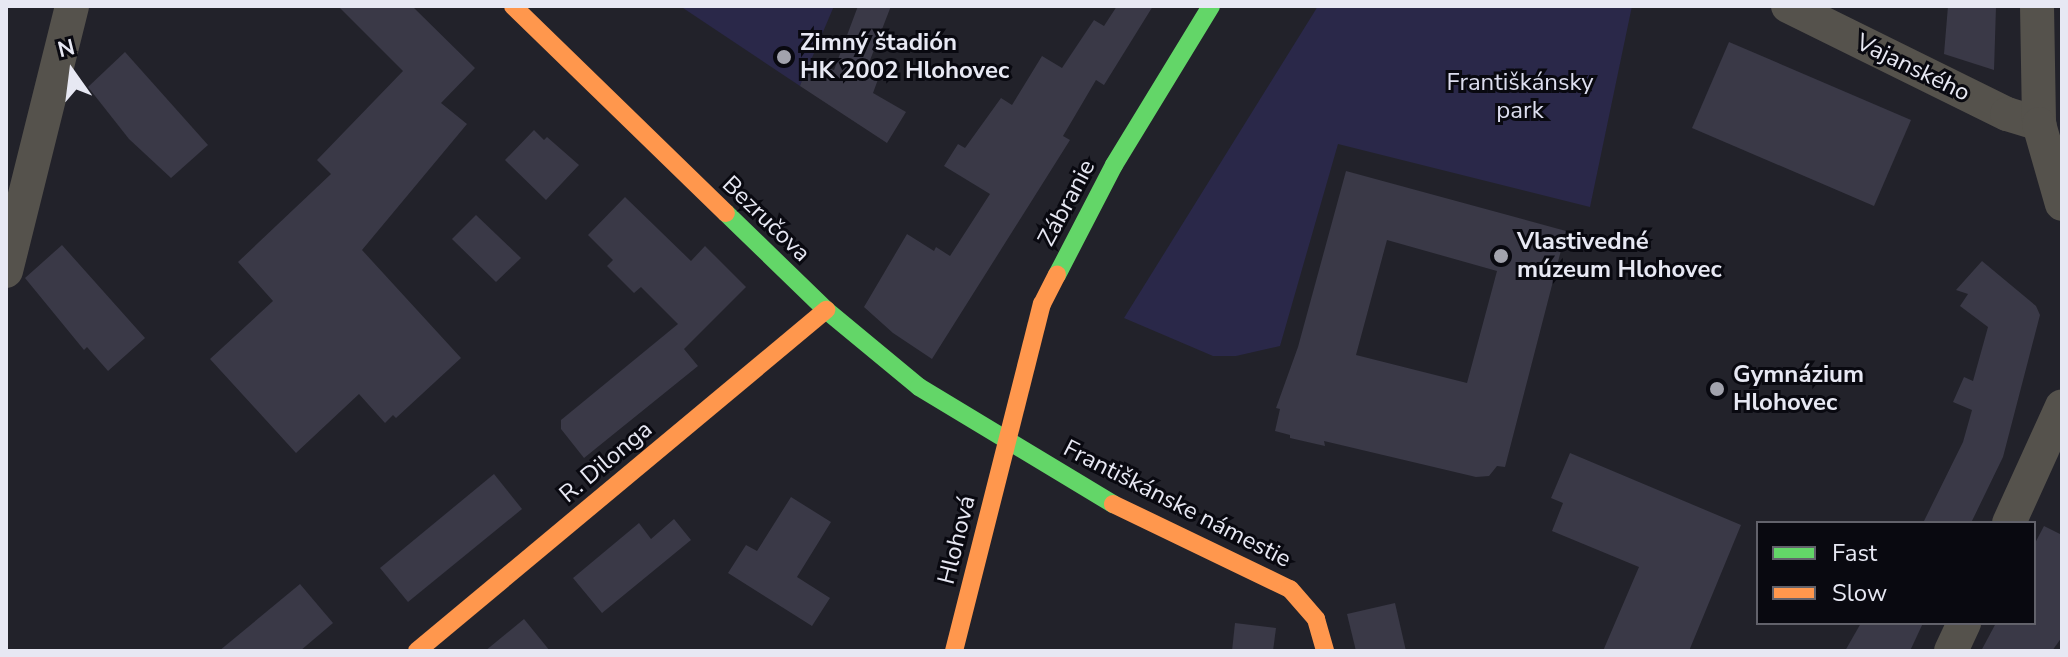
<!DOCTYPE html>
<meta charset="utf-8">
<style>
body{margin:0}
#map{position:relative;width:2068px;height:657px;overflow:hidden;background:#22222a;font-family:"Nunito Sans",sans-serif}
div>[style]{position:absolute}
.green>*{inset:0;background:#2a2849}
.building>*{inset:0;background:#3a3947}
.street>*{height:34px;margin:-17px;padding:0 17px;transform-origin:17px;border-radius:17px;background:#55524c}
.fast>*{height:18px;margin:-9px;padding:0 9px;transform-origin:9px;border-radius:9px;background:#63d668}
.slow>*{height:18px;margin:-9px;padding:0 9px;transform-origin:9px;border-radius:9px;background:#ff974d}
.dots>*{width:22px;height:22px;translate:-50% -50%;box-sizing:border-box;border:4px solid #090910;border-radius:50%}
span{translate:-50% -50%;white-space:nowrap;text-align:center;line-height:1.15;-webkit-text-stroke:6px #090910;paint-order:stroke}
.poi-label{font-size:24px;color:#e7e8f3;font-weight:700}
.left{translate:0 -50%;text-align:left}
.street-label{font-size:24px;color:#e7e8f3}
.park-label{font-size:24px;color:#dddeef}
.frame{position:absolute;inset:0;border:8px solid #e7e8f3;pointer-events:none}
.legend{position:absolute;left:1756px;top:521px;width:280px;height:104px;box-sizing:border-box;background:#090910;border:2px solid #62626b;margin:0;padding:10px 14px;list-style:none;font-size:24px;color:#e7e8f3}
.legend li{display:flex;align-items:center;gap:16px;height:40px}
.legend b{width:40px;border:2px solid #62626b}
.north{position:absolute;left:32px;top:32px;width:80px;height:80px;-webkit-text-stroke:6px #090910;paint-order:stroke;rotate:346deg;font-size:22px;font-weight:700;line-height:32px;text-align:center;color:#e7e8f3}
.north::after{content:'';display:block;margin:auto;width:28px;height:36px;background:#e7e8f3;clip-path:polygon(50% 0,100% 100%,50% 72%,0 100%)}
</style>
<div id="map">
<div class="green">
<i style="clip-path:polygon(680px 6px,834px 6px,800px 86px)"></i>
<i style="clip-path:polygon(1318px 6px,1632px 6px,1590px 207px,1338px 144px,1280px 346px,1236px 356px,1213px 356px,1124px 318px)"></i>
</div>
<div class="building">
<i style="clip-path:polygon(338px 6px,412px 6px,475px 68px,441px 103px,467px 124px,362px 250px,461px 358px,396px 418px,393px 415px,385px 423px,359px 394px,296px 453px,210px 359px,273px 301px,238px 262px,331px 174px,317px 160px,403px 71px)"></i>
<i style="clip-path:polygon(858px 6px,891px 6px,867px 68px,880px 74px,873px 93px,906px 112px,887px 143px,800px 86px,809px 61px,834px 70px)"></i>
<i style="clip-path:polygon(1117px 6px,1153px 6px,1104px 85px,1096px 80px,1063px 136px,1070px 140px,932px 359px,893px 333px,864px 307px,907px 234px,934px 251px,936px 247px,950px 256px,990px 194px,944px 166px,958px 144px,965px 148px,1001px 98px,1012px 105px,1042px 56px,1062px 68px,1094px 20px,1104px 26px)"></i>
<i style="clip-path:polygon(1948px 6px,1996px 6px,1994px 70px,1944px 54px)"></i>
<i style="clip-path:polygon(1729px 42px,1911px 120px,1874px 206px,1692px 128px)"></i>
<i style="clip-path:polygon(125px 52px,208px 145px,171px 178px,129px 139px,88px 87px)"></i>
<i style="clip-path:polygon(534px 130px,544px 140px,547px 137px,579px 165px,546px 200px,505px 160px)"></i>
<i style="clip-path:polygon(evenodd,1346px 171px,1566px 231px,1505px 467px,1497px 466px,1489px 476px,1476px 477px,1324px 441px,1325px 446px,1290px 438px,1290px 435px,1275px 431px,1280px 409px,1276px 408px,1298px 347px,1346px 171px,1387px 240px,1497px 271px,1467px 383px,1356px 355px,1387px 240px)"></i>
<i style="clip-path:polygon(625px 197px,691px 261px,705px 246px,746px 287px,684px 349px,698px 366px,584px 458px,561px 429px,561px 420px,678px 324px,641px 287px,634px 293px,607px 266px,613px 260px,588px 235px)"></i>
<i style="clip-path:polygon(476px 215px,521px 258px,496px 282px,452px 239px)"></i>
<i style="clip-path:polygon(62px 245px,145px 338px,108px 371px,87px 347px,84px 350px,25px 278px)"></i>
<i style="clip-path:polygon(1982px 261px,2036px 306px,2040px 315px,2003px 457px,1971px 523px,1923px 523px,1963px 442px,1972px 410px,1953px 402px,1964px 377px,1973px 381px,1988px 327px,1960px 306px,1968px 294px,1956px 290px)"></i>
<i style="clip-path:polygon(1570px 453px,1741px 525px,1689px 651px,1603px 651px,1639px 567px,1552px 531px,1563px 503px,1551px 498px)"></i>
<i style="clip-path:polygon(494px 474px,522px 509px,408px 602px,380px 568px)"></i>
<i style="clip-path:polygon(791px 497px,831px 522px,797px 577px,830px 598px,812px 626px,728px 573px,746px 545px,757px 551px)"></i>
<i style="clip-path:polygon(674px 519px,691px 540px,602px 613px,573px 578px,639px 523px,651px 539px)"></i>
<i style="clip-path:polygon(2044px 526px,2062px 535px,2062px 637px,2052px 651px,1981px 651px,1996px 623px,2034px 623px,2034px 545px)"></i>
<i style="clip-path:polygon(300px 584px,333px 623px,300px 651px,219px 651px)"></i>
<i style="clip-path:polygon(1395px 603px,1406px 651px,1356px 651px,1347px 614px)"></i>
<i style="clip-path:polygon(524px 619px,550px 651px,485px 651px)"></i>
<i style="clip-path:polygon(1235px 623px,1276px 628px,1273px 651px,1232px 651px)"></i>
<i style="clip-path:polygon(1861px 623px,1923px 623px,1910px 651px,1845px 651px)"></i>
</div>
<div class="street">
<i style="left:1788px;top:6px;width:244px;rotate:26.3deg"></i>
<i style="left:2007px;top:114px;width:34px;rotate:17deg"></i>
<i style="left:2037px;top:6px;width:118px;rotate:89deg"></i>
<i style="left:2039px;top:124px;width:83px;rotate:74deg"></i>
<i style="left:6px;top:271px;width:273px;rotate:-76deg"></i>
<i style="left:2009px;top:523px;width:128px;rotate:-65.6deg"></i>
<i style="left:1951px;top:651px;width:31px;rotate:-65deg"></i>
</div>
<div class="fast">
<i style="left:726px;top:213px;width:139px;rotate:44.1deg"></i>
<i style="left:826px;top:310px;width:121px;rotate:39.6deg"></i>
<i style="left:919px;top:387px;width:227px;rotate:31.1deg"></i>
<i style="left:1057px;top:275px;width:124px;rotate:-62.6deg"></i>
<i style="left:1114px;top:165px;width:186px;rotate:-58.6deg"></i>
</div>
<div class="slow">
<i style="left:513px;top:6px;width:297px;rotate:44.2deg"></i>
<i style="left:1113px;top:504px;width:196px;rotate:25.7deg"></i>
<i style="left:1290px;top:589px;width:40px;rotate:49deg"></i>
<i style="left:1316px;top:619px;width:33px;rotate:74deg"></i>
<i style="left:417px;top:651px;width:533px;rotate:-39.82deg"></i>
<i style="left:954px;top:651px;width:358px;rotate:-75.8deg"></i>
<i style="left:1042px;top:304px;width:33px;rotate:-63deg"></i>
</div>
<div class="dots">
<i style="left:784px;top:57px;background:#a2a3ad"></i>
<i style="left:1501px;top:256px;background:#a2a3ad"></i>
<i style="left:1717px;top:389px;background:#a2a3ad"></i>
</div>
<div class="poi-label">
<span class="left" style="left:800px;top:57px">Zimný štadión<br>HK 2002 Hlohovec</span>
<span class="left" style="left:1517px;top:256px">Vlastivedné<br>múzeum Hlohovec</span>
<span class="left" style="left:1733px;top:389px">Gymnázium<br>Hlohovec</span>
</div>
<div class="street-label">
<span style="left:1913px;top:68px;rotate:26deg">Vajanského</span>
<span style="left:1067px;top:203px;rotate:-62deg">Zábranie</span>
<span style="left:766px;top:219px;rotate:44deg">Bezručova</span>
<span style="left:606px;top:462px;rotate:-40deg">R. Dilonga</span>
<span style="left:1177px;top:504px;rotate:27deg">Františkánske námestie</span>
<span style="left:957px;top:540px;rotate:-76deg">Hlohová</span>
</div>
<div class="park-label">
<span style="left:1520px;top:97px">Františkánsky<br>park</span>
</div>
<div class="frame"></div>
<ul class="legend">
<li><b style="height:10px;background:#63d668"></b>Fast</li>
<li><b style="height:10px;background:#ff974d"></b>Slow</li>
</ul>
<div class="north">N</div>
</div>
